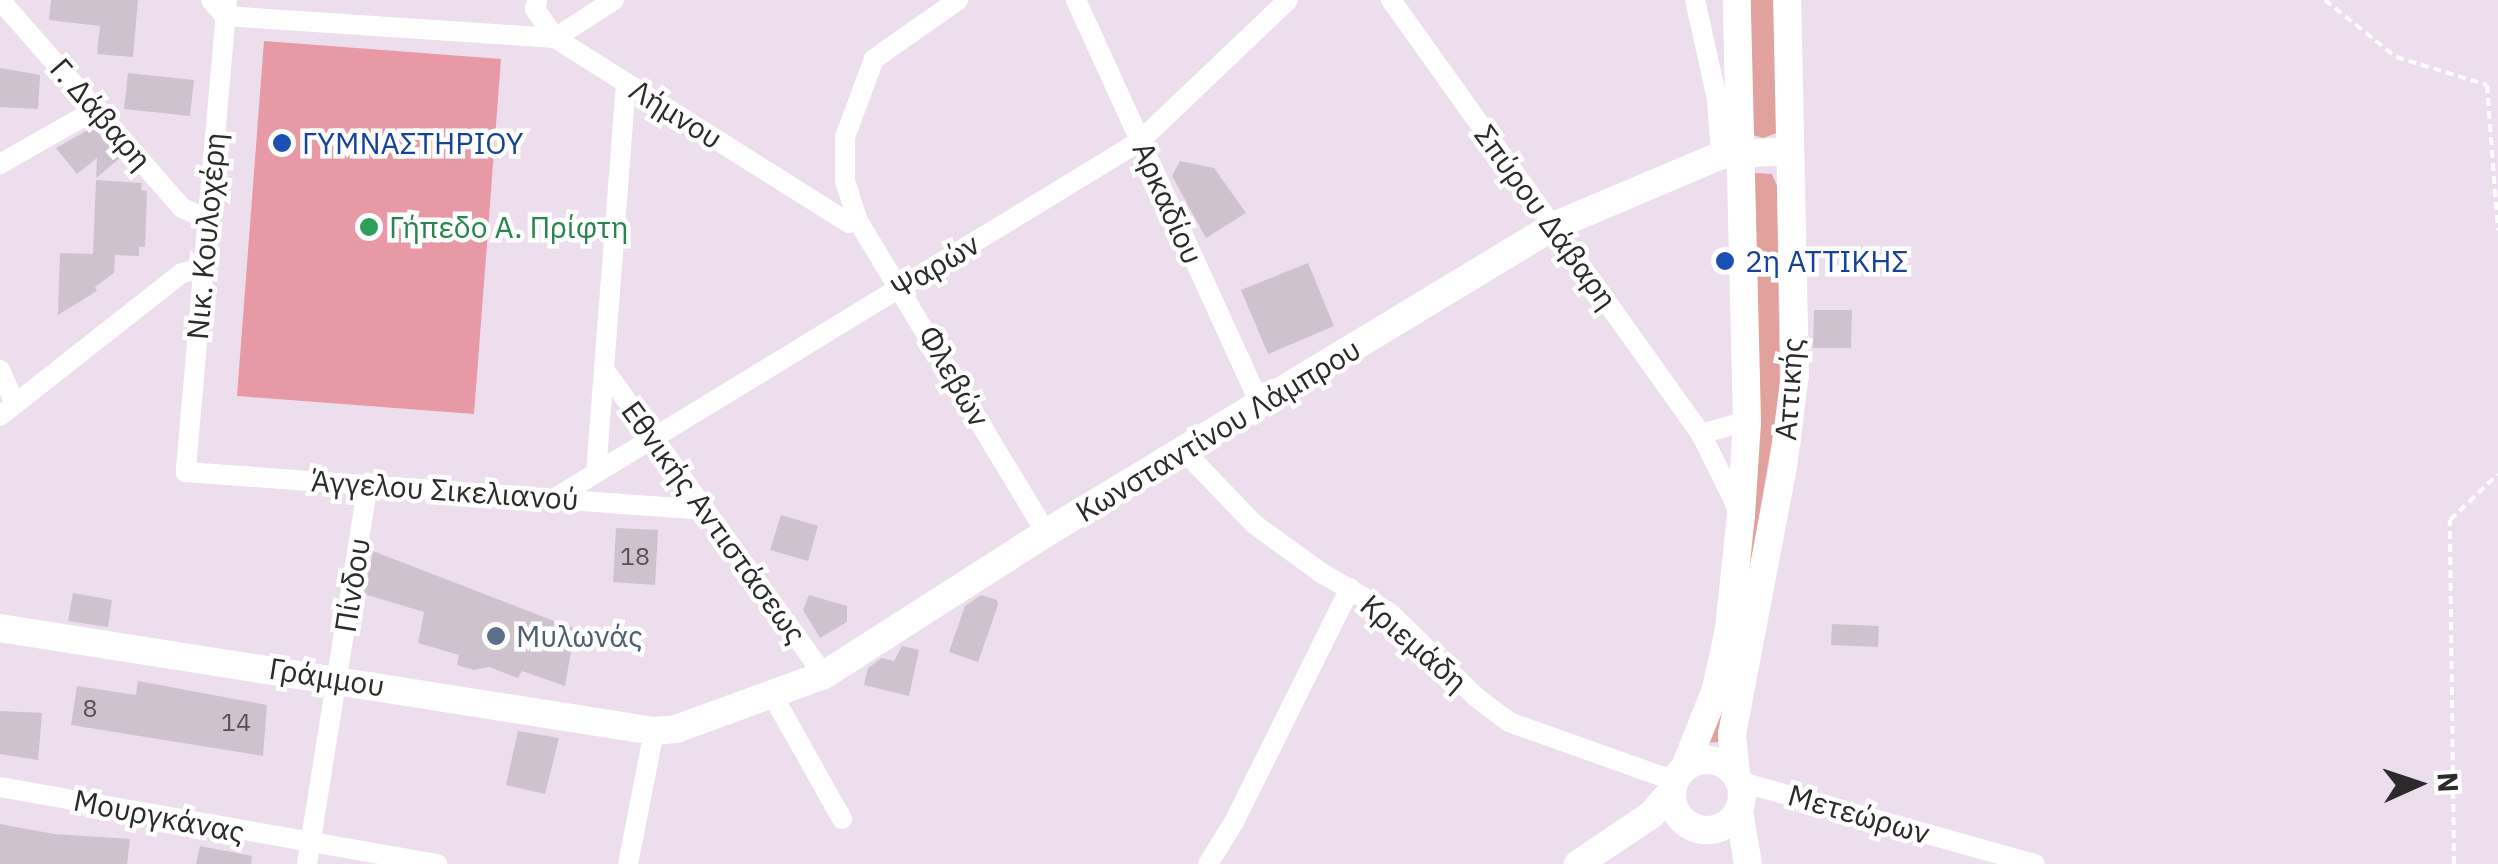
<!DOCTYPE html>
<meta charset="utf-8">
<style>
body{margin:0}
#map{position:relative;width:2498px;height:864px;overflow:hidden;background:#ecdeec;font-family:"IBM Plex Sans",sans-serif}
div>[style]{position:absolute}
.green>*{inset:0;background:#e1a19d}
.pitch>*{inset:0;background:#e799a6}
.building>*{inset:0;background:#cfc2cf}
.path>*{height:4px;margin-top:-2px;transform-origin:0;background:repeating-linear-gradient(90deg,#fff 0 8px,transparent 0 13px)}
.street>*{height:20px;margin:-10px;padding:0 10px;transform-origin:10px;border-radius:10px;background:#fff}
.secondary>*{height:28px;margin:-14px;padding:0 14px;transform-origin:14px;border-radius:14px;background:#fff}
.secondary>.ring{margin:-14px;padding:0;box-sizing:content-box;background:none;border:28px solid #fff;border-radius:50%}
.dots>*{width:28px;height:28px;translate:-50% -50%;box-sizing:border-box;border:5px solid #fff;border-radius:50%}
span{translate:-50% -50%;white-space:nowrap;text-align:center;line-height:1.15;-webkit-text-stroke:9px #fff;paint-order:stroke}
.number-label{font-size:25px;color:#545154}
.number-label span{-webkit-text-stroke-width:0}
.street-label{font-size:30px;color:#2b2b2b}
.transit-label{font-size:30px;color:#164399}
.left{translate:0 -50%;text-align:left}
.leisure-label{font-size:30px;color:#27864d}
.service-label{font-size:30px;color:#4e5e75}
.north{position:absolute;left:2368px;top:734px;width:100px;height:100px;-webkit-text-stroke:8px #fff;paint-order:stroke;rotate:87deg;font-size:28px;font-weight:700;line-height:40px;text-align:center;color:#2b2b2b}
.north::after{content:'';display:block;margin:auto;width:35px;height:45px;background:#2b2b2b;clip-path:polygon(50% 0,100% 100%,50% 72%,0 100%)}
</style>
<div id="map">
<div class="green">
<i style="clip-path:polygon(1745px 0,1776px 0,1777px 133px,1763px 138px,1753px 135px)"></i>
<i style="clip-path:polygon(1755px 173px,1772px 174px,1777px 186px,1780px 395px,1728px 696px,1718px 742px,1705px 743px,1725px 694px)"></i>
</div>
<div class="pitch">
<i style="clip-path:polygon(264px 41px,501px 59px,474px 414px,237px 396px)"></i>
</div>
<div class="building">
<i style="clip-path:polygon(51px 0,138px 0,133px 57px,97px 54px,100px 26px,49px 20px)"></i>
<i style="clip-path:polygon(0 68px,40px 75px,38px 109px,0 107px)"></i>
<i style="clip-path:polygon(128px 73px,194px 80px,190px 116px,124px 109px)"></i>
<i style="clip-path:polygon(93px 127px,120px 158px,96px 178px,97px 158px,77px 174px,56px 148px)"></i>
<i style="clip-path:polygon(1180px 161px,1214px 168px,1246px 213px,1206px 238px,1172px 176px)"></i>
<i style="clip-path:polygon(96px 180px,142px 183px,141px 190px,147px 191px,145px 247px,139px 247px,139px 256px,115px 255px,114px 273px,95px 287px,97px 291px,58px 315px,60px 253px,93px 254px)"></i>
<i style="clip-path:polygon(1308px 263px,1334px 326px,1268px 354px,1241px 290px)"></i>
<i style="clip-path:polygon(1814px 310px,1852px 310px,1851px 348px,1813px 348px)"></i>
<i style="clip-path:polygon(781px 515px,818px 526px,808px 561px,770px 550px)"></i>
<i style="clip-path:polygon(616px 528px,658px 530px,655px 585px,613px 582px)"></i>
<i style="clip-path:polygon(373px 551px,575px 629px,565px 686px,522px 671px,518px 678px,489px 667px,474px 670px,457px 665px,459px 655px,418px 643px,424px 612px,364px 594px)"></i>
<i style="clip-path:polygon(73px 593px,112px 600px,108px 627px,68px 621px)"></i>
<i style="clip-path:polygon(809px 595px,847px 606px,847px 622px,820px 638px,803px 610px)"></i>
<i style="clip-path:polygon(981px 595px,997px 600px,998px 605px,978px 662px,949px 652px,965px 606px)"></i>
<i style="clip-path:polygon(1832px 624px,1879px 626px,1878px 647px,1831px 645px)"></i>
<i style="clip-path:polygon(902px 646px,919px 650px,909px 696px,864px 685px,868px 668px,882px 658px,894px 661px)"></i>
<i style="clip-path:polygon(138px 681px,267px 705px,263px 756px,71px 725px,77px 686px,136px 695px)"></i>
<i style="clip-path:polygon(0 711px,42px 713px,38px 760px,0 754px)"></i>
<i style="clip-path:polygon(518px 731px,559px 738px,545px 794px,506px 785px)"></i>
<i style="clip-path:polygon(0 824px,54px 834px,130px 839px,127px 864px,0 864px)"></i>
<i style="clip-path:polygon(200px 846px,252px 856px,251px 864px,196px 864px)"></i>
</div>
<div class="path">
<i style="left:2325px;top:0;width:91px;rotate:38.8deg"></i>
<i style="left:2396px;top:57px;width:95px;rotate:17.1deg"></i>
<i style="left:2487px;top:85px;width:146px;rotate:85.7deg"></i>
<i style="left:2454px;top:864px;width:344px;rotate:-90.7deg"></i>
<i style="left:2450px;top:520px;width:66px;rotate:-43.8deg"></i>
</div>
<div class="street">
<i style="left:0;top:0;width:276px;rotate:48.8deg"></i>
<i style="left:182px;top:208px;width:28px;rotate:23deg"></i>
<i style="left:211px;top:0;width:21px;rotate:49deg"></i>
<i style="left:225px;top:16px;width:331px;rotate:3.8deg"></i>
<i style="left:227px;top:0;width:474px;rotate:95deg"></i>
<i style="left:186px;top:472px;width:520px;rotate:4.19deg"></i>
<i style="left:537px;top:0;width:9px;rotate:103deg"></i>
<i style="left:535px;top:9px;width:35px;rotate:55deg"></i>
<i style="left:555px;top:38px;width:347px;rotate:32.2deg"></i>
<i style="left:849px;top:223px;width:9px;rotate:-13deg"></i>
<i style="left:958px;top:0;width:103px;rotate:144.9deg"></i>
<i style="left:874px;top:59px;width:83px;rotate:110.4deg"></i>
<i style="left:845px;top:137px;width:44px;rotate:90deg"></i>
<i style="left:845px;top:181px;width:42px;rotate:72deg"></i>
<i style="left:858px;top:221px;width:364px;rotate:58.9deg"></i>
<i style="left:1076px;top:0;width:446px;rotate:65.5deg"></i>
<i style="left:1391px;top:0;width:533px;rotate:54.46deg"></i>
<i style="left:1701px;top:434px;width:84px;rotate:63.7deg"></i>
<i style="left:1695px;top:0;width:101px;rotate:77.5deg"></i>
<i style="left:1717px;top:99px;width:56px;rotate:85.9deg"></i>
<i style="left:555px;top:38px;width:70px;rotate:-32.8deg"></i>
<i style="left:0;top:164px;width:112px;rotate:-29.6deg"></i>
<i style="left:604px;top:369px;width:377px;rotate:54.3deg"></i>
<i style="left:0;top:370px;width:37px;rotate:66deg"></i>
<i style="left:0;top:416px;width:231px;rotate:-38.2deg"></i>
<i style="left:182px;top:273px;width:22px;rotate:-13deg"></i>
<i style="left:1701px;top:434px;width:48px;rotate:-15.8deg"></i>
<i style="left:1185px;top:452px;width:100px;rotate:46.2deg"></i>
<i style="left:1254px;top:524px;width:82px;rotate:36deg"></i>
<i style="left:1320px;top:572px;width:81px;rotate:30.4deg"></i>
<i style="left:1390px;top:613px;width:120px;rotate:44.3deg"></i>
<i style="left:1476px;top:697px;width:41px;rotate:37.1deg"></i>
<i style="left:1509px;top:722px;width:176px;rotate:19.6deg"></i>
<i style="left:596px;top:473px;width:391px;rotate:-85.6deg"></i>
<i style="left:555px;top:498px;width:685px;rotate:-31.39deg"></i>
<i style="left:1140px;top:141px;width:204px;rotate:-43.6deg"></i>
<i style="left:773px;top:696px;width:141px;rotate:60.7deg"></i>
<i style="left:1741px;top:782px;width:305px;rotate:15.6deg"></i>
<i style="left:0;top:787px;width:444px;rotate:10deg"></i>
<i style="left:307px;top:864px;width:386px;rotate:-80.9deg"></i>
<i style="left:628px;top:864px;width:136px;rotate:-78.9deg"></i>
<i style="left:1208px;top:864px;width:49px;rotate:-58.2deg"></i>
<i style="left:1234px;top:822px;width:261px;rotate:-63.6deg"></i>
</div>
<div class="secondary">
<i style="left:0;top:628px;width:662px;rotate:8.95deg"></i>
<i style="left:654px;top:731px;width:22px;rotate:-5deg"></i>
<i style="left:676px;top:729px;width:158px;rotate:-20deg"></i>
<i style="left:824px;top:675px;width:264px;rotate:-32.6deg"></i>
<i style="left:1046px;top:533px;width:594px;rotate:-31.15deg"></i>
<i style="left:1554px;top:226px;width:181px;rotate:-23deg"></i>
<i style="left:1721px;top:155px;width:68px;rotate:-3.4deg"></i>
<i class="ring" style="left:1672px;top:760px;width:42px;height:42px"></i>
<i style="left:1685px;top:767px;width:84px;rotate:-68.3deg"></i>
<i style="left:1716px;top:689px;width:61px;rotate:-77.8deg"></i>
<i style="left:1729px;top:629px;width:115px;rotate:-84deg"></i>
<i style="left:1741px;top:515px;width:94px;rotate:-86.3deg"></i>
<i style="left:1747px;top:421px;width:421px;rotate:-91.4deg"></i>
<i style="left:1736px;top:773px;width:39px;rotate:-96deg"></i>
<i style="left:1732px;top:734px;width:272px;rotate:-79.2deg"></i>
<i style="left:1783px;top:467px;width:93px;rotate:-82.6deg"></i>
<i style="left:1795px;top:375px;width:375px;rotate:-91.2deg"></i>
<i style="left:1739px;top:811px;width:54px;rotate:80.4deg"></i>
<i style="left:1578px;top:864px;width:88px;rotate:-33.9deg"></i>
<i style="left:1651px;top:815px;width:32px;rotate:-49deg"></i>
</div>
<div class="dots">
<i style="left:282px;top:143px;background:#1a4fb4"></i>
<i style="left:369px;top:227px;background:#2e9e5b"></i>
<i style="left:1725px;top:261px;background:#1a4fb4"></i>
<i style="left:496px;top:636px;background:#5c6f8a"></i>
</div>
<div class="number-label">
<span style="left:635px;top:556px">18</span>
<span style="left:90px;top:708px">8</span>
<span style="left:236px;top:722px">14</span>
</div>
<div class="street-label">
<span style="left:101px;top:114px;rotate:49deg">Γ. Δάβαρη</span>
<span style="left:676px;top:114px;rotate:32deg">Λήμνου</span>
<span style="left:1168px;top:203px;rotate:66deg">Αρκαδίου</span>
<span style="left:1546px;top:217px;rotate:54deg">Σπύρου Δάβαρη</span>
<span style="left:206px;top:236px;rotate:-85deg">Νικ. Κουλοχέρη</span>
<span style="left:935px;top:266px;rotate:-31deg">Ψαρών</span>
<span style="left:954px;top:376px;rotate:60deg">Φλεβών</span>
<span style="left:1789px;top:389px;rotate:-86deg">Αττικής</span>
<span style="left:1218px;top:430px;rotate:-31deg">Κωνσταντίνου Λάμπρου</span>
<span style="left:445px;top:490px;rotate:4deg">Άγγελου Σικελιανού</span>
<span style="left:714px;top:522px;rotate:54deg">Εθνικής Αντιστάσεως</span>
<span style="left:352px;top:585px;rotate:-81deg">Πίνδου</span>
<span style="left:1414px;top:643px;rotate:41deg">Κριεμάδη</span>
<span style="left:327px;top:677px;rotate:9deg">Γράμμου</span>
<span style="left:1859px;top:814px;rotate:16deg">Μετεώρων</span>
<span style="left:159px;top:816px;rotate:11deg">Μουργκάνας</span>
</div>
<div class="transit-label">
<span class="left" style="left:302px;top:143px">ΓΥΜΝΑΣΤΗΡΙΟΥ</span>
<span class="left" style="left:1745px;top:261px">2η ΑΤΤΙΚΗΣ</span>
</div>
<div class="leisure-label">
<span class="left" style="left:389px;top:227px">Γήπεδο Α. Πρίφτη</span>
</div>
<div class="service-label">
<span class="left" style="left:516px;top:636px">Μυλωνάς</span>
</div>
<div class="north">N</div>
</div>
